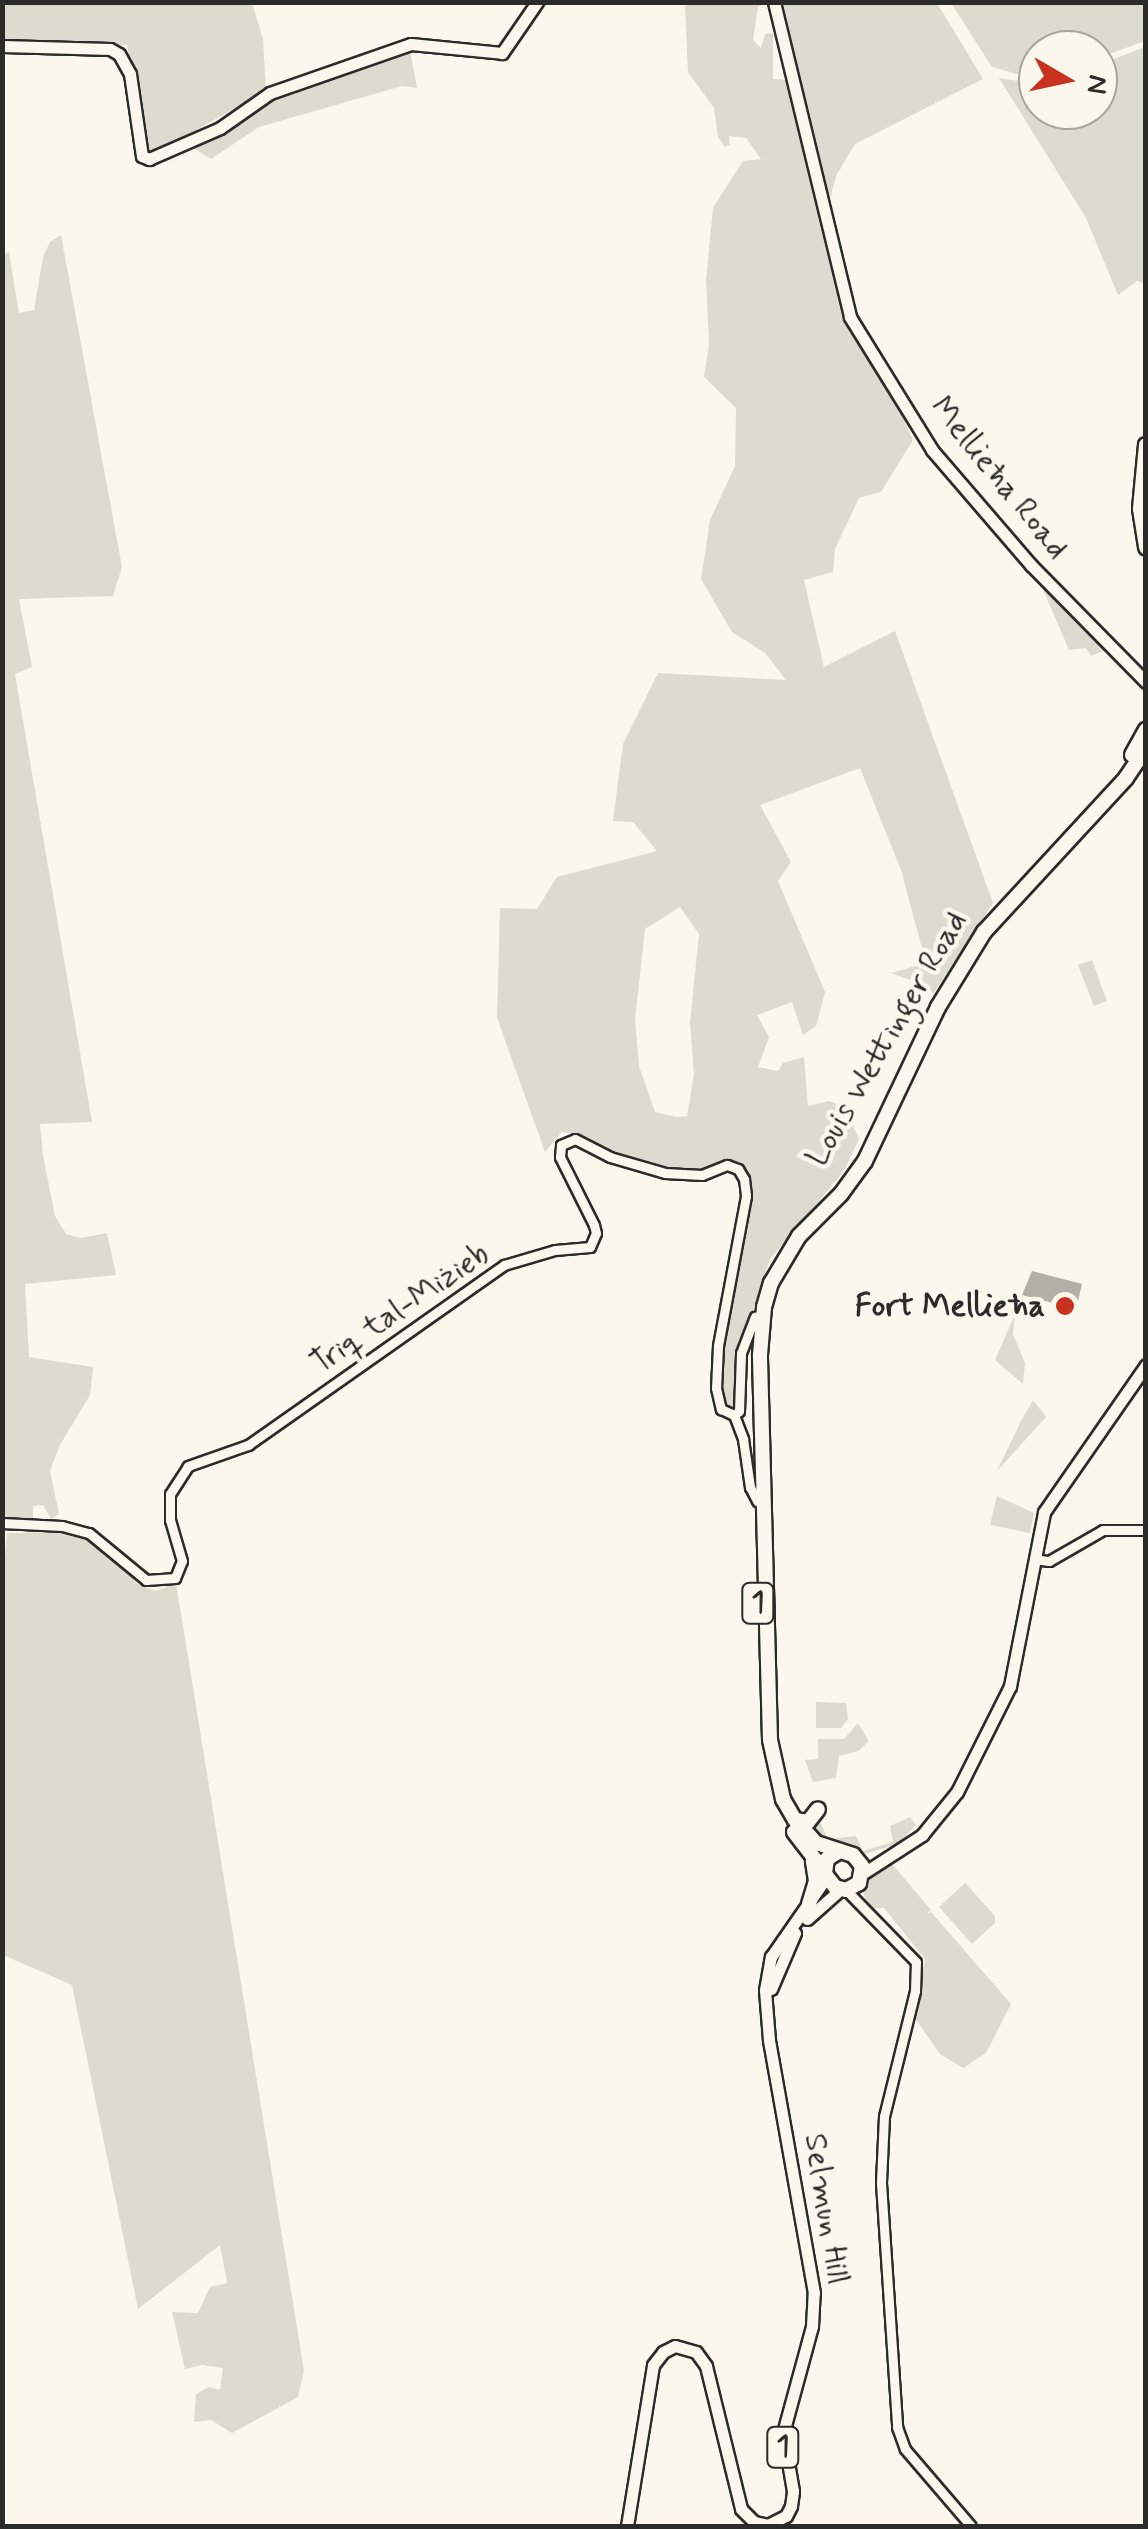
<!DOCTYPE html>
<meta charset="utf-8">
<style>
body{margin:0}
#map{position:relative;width:1148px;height:2529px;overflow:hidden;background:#fbf7ec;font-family:Mynerve,sans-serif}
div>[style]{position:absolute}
.green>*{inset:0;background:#dddad0}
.water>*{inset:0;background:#b1afa7}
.roads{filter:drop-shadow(2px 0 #2b2b2b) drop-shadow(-2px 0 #2b2b2b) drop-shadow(0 2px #2b2b2b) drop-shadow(0 -2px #2b2b2b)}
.minor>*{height:9px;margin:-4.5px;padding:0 4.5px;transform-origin:4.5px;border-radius:4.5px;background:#fbf7ec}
.major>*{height:11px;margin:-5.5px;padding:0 5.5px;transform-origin:5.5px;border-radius:5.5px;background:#fbf7ec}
.highway>*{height:14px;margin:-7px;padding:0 7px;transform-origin:7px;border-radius:7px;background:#fbf7ec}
.dots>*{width:28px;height:28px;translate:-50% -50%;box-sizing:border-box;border:5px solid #fbf7ec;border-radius:50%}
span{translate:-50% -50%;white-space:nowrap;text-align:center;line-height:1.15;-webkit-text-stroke:9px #fbf7ec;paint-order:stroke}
.shield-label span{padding:2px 8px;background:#fbf7ec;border:2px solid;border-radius:8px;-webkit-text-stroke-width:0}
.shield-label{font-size:30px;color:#2b2b2b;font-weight:700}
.street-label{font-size:32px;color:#2b2b2b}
.poi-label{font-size:32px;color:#2b2b2b;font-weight:700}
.right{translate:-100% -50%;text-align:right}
.frame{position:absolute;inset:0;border:5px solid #2b2b2b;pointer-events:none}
.north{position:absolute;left:1018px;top:30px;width:100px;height:100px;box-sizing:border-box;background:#fbf7ec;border:2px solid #a8a59f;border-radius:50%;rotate:99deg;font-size:28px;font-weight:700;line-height:40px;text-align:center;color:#2b2b2b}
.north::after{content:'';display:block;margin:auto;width:35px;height:45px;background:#c8321e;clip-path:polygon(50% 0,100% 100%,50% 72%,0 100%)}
</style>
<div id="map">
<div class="green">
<i style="clip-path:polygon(3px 3px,252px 3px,263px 39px,266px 91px,146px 158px,127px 45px,3px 44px)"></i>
<i style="clip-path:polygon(evenodd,685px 3px,767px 3px,758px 7px,753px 40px,761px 48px,765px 34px,773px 33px,773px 79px,788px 80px,845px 322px,897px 405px,913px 440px,881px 492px,859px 498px,835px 549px,833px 572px,804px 580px,824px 667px,895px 631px,993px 903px,933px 994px,927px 986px,891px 973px,926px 963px,901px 870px,860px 768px,760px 805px,791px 862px,778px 881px,825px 992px,816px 1026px,803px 1035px,792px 1002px,757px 1015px,769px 1037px,758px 1067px,778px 1071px,783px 1063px,804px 1057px,808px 1106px,829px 1101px,845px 1107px,859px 1139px,844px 1171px,770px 1259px,736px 1362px,736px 1410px,730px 1414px,723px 1407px,721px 1355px,751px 1198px,748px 1174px,728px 1162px,692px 1171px,637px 1165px,579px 1134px,562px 1132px,545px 1152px,497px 1018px,500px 908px,537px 909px,557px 877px,657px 851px,633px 822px,613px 821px,623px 744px,658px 673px,786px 680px,765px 653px,732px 632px,701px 579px,710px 520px,735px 466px,736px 408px,704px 377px,709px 344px,706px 280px,713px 208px,743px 161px,761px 159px,746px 138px,729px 136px,730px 145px,725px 147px,718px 137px,714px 108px,688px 72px,685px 3px,680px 907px,699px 934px,690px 1023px,694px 1074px,687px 1116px,676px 1117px,655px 1112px,639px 1066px,635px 1020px,645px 929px,680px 907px)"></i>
<i style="clip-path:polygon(778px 3px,937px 3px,983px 79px,855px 144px,837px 174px,827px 208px)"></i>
<i style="clip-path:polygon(951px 3px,1143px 3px,1145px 41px,1098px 58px,1098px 50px,1038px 50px,1038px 80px,992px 67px)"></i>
<i style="clip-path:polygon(1145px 47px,1145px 283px,1137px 281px,1118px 295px,1086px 218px,999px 78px,1038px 84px,1038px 110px,1098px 110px,1098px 65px)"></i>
<i style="clip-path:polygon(410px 50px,417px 88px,402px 86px,259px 127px,211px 159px,192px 147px,276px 97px)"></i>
<i style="clip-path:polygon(61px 235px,122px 567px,113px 596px,19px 599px,32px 667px,15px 674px,92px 1122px,40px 1124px,43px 1155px,55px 1216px,66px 1234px,81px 1238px,107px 1233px,116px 1275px,25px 1284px,29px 1357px,93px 1367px,90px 1395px,60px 1445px,50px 1471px,59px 1514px,51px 1519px,43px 1505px,33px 1506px,33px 1522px,3px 1519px,2px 256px,9px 252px,19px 313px,34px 310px,43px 257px,50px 242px)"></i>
<i style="clip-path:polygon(1039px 580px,1108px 649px,1091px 656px,1086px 648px,1069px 650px)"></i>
<i style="clip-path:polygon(1092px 960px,1107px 1001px,1094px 1006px,1078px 965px)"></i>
<i style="clip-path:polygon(1015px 1314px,1013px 1334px,1025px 1363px,1023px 1384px,995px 1360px)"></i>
<i style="clip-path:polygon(1033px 1400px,1046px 1417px,997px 1471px,1021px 1421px)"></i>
<i style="clip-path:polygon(997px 1496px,1034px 1513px,1030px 1533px,990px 1525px)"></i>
<i style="clip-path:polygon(78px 1532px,120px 1564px,137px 1584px,156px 1591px,176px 1583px,304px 2371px,298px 2397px,232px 2433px,211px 2420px,194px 2422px,196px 2394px,209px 2387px,220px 2390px,223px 2368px,202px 2365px,185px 2369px,172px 2312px,198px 2313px,210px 2287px,227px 2283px,220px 2245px,138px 2309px,72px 1985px,3px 1955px,2px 1591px,7px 1533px)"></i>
<i style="clip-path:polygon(816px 1702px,846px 1703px,848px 1719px,841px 1728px,816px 1728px)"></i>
<i style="clip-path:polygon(858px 1723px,869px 1741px,858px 1751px,839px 1756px,836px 1778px,813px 1782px,805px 1760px,818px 1759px,818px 1739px,844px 1739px)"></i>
<i style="clip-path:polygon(818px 1817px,828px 1839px,856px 1836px,863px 1851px,893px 1842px,890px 1826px,910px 1817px,916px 1825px,898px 1844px,865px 1854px,825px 1844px,805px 1826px)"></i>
<i style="clip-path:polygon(887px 1858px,931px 1910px,927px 1914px,931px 1912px,1011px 2004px,986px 2053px,963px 2068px,940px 2054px,914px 2017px,925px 1959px,884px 1908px,874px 1908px,865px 1898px,862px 1886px,869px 1871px)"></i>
<i style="clip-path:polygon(965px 1883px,995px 1916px,995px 1923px,972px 1944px,939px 1907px)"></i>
</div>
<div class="water">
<i style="clip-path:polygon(1032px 1271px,1082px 1284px,1076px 1309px,1022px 1295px)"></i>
</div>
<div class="roads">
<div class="minor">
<i style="left:734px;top:1415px;width:6px;rotate:-39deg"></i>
<i style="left:739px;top:1411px;width:58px;rotate:-88deg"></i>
<i style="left:741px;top:1353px;width:39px;rotate:-69deg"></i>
<i style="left:2px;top:1523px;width:60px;rotate:2.9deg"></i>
<i style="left:62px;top:1526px;width:28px;rotate:15deg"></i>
<i style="left:89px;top:1533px;width:74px;rotate:39.5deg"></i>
<i style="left:146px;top:1580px;width:29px;rotate:-4deg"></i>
<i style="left:175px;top:1578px;width:18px;rotate:-68deg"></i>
<i style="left:182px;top:1561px;width:43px;rotate:-106.3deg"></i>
<i style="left:170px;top:1520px;width:26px;rotate:-90deg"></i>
<i style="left:170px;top:1494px;width:33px;rotate:-57deg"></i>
<i style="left:188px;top:1466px;width:64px;rotate:-19.3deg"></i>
<i style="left:248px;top:1445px;width:313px;rotate:-35.1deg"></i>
<i style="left:504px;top:1265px;width:53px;rotate:-16.4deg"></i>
<i style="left:555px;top:1250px;width:35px;rotate:-5deg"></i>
<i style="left:590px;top:1247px;width:15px;rotate:-67deg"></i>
<i style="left:596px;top:1233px;width:8px;rotate:-104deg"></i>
<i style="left:594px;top:1225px;width:76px;rotate:-116.6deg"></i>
<i style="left:560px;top:1157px;width:12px;rotate:-85deg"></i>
<i style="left:561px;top:1145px;width:15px;rotate:-23deg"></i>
<i style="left:575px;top:1139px;width:39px;rotate:27deg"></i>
<i style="left:610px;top:1157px;width:57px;rotate:16.2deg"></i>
<i style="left:665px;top:1173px;width:37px;rotate:3deg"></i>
<i style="left:702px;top:1175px;width:27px;rotate:-22deg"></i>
<i style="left:727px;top:1165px;width:12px;rotate:20deg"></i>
<i style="left:738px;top:1169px;width:12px;rotate:59deg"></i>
<i style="left:744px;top:1179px;width:17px;rotate:83deg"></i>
<i style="left:746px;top:1196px;width:153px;rotate:100.6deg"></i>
<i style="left:718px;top:1346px;width:42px;rotate:92.7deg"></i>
<i style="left:716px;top:1388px;width:22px;rotate:77deg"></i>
<i style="left:721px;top:1409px;width:14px;rotate:25deg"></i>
<i style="left:734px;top:1415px;width:26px;rotate:69deg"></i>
<i style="left:743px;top:1439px;width:49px;rotate:81.7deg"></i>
<i style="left:750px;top:1487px;width:16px;rotate:63deg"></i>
<i style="left:1034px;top:1559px;width:15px;rotate:8deg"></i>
<i style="left:1049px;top:1561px;width:62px;rotate:-29.9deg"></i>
<i style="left:1103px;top:1530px;width:43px"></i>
<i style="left:846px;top:1890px;width:100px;rotate:45.8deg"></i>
<i style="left:916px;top:1962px;width:29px;rotate:92deg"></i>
<i style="left:915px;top:1991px;width:129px;rotate:103.9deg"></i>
<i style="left:884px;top:2116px;width:67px;rotate:92.6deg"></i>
<i style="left:881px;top:2183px;width:245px;rotate:86.2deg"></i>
<i style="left:897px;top:2427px;width:23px;rotate:70deg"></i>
<i style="left:905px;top:2449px;width:101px;rotate:49.4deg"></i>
</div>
<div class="major">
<i style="left:774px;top:2px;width:324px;rotate:76.4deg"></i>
<i style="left:850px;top:317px;width:156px;rotate:58.3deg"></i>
<i style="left:932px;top:450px;width:152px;rotate:49.3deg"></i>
<i style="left:1031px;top:565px;width:164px;rotate:45.5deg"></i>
<i style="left:2px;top:46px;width:108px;rotate:1.6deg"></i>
<i style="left:110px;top:49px;width:10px;rotate:29deg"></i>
<i style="left:119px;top:54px;width:23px;rotate:61deg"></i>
<i style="left:130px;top:74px;width:83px;rotate:81.7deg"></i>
<i style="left:142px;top:156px;width:8px;rotate:23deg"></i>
<i style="left:149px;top:159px;width:77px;rotate:-23.6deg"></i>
<i style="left:220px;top:128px;width:61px;rotate:-35deg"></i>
<i style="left:270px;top:93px;width:149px;rotate:-19.2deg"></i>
<i style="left:411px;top:44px;width:91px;rotate:5.6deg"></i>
<i style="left:502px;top:53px;width:62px;rotate:-55.5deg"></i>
<i style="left:862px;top:1874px;width:72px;rotate:-33deg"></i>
<i style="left:922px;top:1835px;width:55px;rotate:-50.9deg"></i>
<i style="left:957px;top:1792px;width:119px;rotate:-63.4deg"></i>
<i style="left:1010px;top:1686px;width:177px;rotate:-78.9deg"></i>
<i style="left:1044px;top:1512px;width:179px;rotate:-55.2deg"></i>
<i style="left:807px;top:1919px;width:45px;rotate:-41.4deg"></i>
<i style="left:771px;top:1989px;width:61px;rotate:-66.8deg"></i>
<i style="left:627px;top:2526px;width:163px;rotate:-80.8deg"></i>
<i style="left:653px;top:2365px;width:16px;rotate:-52deg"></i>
<i style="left:663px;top:2352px;width:13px;rotate:-27deg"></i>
<i style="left:675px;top:2346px;width:22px;rotate:16deg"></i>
<i style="left:696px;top:2352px;width:17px;rotate:54deg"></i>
<i style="left:706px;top:2366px;width:147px;rotate:76.2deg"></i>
<i style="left:741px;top:2509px;width:18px;rotate:45deg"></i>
<i style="left:754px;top:2522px;width:14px;rotate:12deg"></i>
<i style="left:768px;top:2525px;width:20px;rotate:-27deg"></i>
<i style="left:786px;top:2516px;width:11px;rotate:-63deg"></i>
<i style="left:791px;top:2506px;width:15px;rotate:-82deg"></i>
<i style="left:793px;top:2491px;width:59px;rotate:-99.8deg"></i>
<i style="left:783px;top:2433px;width:111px;rotate:-74.8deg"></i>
<i style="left:812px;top:2326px;width:33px;rotate:-87deg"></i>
<i style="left:814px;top:2293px;width:257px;rotate:-100.1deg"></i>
<i style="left:769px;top:2040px;width:50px;rotate:-94.6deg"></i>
<i style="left:765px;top:1990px;width:34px;rotate:-80deg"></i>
<i style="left:771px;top:1957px;width:96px;rotate:-55.2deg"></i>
</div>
<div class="highway">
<i style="left:1146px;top:445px;width:64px;rotate:95.4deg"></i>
<i style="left:1140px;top:509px;width:39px;rotate:81deg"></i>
<i style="left:1132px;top:755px;width:29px;rotate:-61deg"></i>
<i style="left:795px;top:1820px;width:13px;rotate:9deg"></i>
<i style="left:808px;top:1822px;width:16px;rotate:-52deg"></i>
<i style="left:794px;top:1832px;width:49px;rotate:52.4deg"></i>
<i style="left:838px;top:1852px;width:13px;rotate:148deg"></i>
<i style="left:827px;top:1859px;width:15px;rotate:98deg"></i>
<i style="left:825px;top:1874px;width:16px;rotate:52deg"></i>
<i style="left:835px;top:1887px;width:11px;rotate:15deg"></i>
<i style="left:846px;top:1890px;width:15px;rotate:-28deg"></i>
<i style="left:859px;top:1883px;width:17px;rotate:-80deg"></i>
<i style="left:862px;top:1866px;width:14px;rotate:-129deg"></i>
<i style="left:853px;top:1855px;width:39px;rotate:-162deg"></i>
<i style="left:816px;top:1843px;width:31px;rotate:-132deg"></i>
<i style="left:795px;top:1820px;width:24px;rotate:-120deg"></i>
<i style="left:783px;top:1799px;width:60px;rotate:-102.4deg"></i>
<i style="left:770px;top:1740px;width:385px;rotate:-91.5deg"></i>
<i style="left:760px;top:1355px;width:48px;rotate:-85.2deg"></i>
<i style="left:764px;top:1307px;width:25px;rotate:-74deg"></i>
<i style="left:771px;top:1283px;width:55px;rotate:-59.2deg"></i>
<i style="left:799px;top:1236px;width:59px;rotate:-45deg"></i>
<i style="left:841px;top:1194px;width:41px;rotate:-54deg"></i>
<i style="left:865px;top:1161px;width:170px;rotate:-64.6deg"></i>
<i style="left:938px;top:1007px;width:88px;rotate:-58.5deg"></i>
<i style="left:984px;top:932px;width:209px;rotate:-47.3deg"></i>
<i style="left:1126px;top:778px;width:36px;rotate:-56deg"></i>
<i style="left:809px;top:1904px;width:24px;rotate:-73deg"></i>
<i style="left:816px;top:1881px;width:20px;rotate:-99deg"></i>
</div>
</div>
<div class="dots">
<i style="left:1065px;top:1306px;background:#c8321e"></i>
</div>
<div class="shield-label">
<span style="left:758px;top:1603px">1</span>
<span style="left:783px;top:2447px">1</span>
</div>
<div class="street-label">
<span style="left:999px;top:478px;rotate:51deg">Mellieħa Road</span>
<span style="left:887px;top:1039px;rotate:-60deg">Louis Wettinger Road</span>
<span style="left:400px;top:1309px;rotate:-34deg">Triq tal-Miżieb</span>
<span style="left:826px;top:2209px;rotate:81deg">Selmun Hill</span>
</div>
<div class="poi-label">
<span class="right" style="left:1045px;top:1306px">Fort Mellieħa</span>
</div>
<div class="frame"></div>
<div class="north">N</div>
</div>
